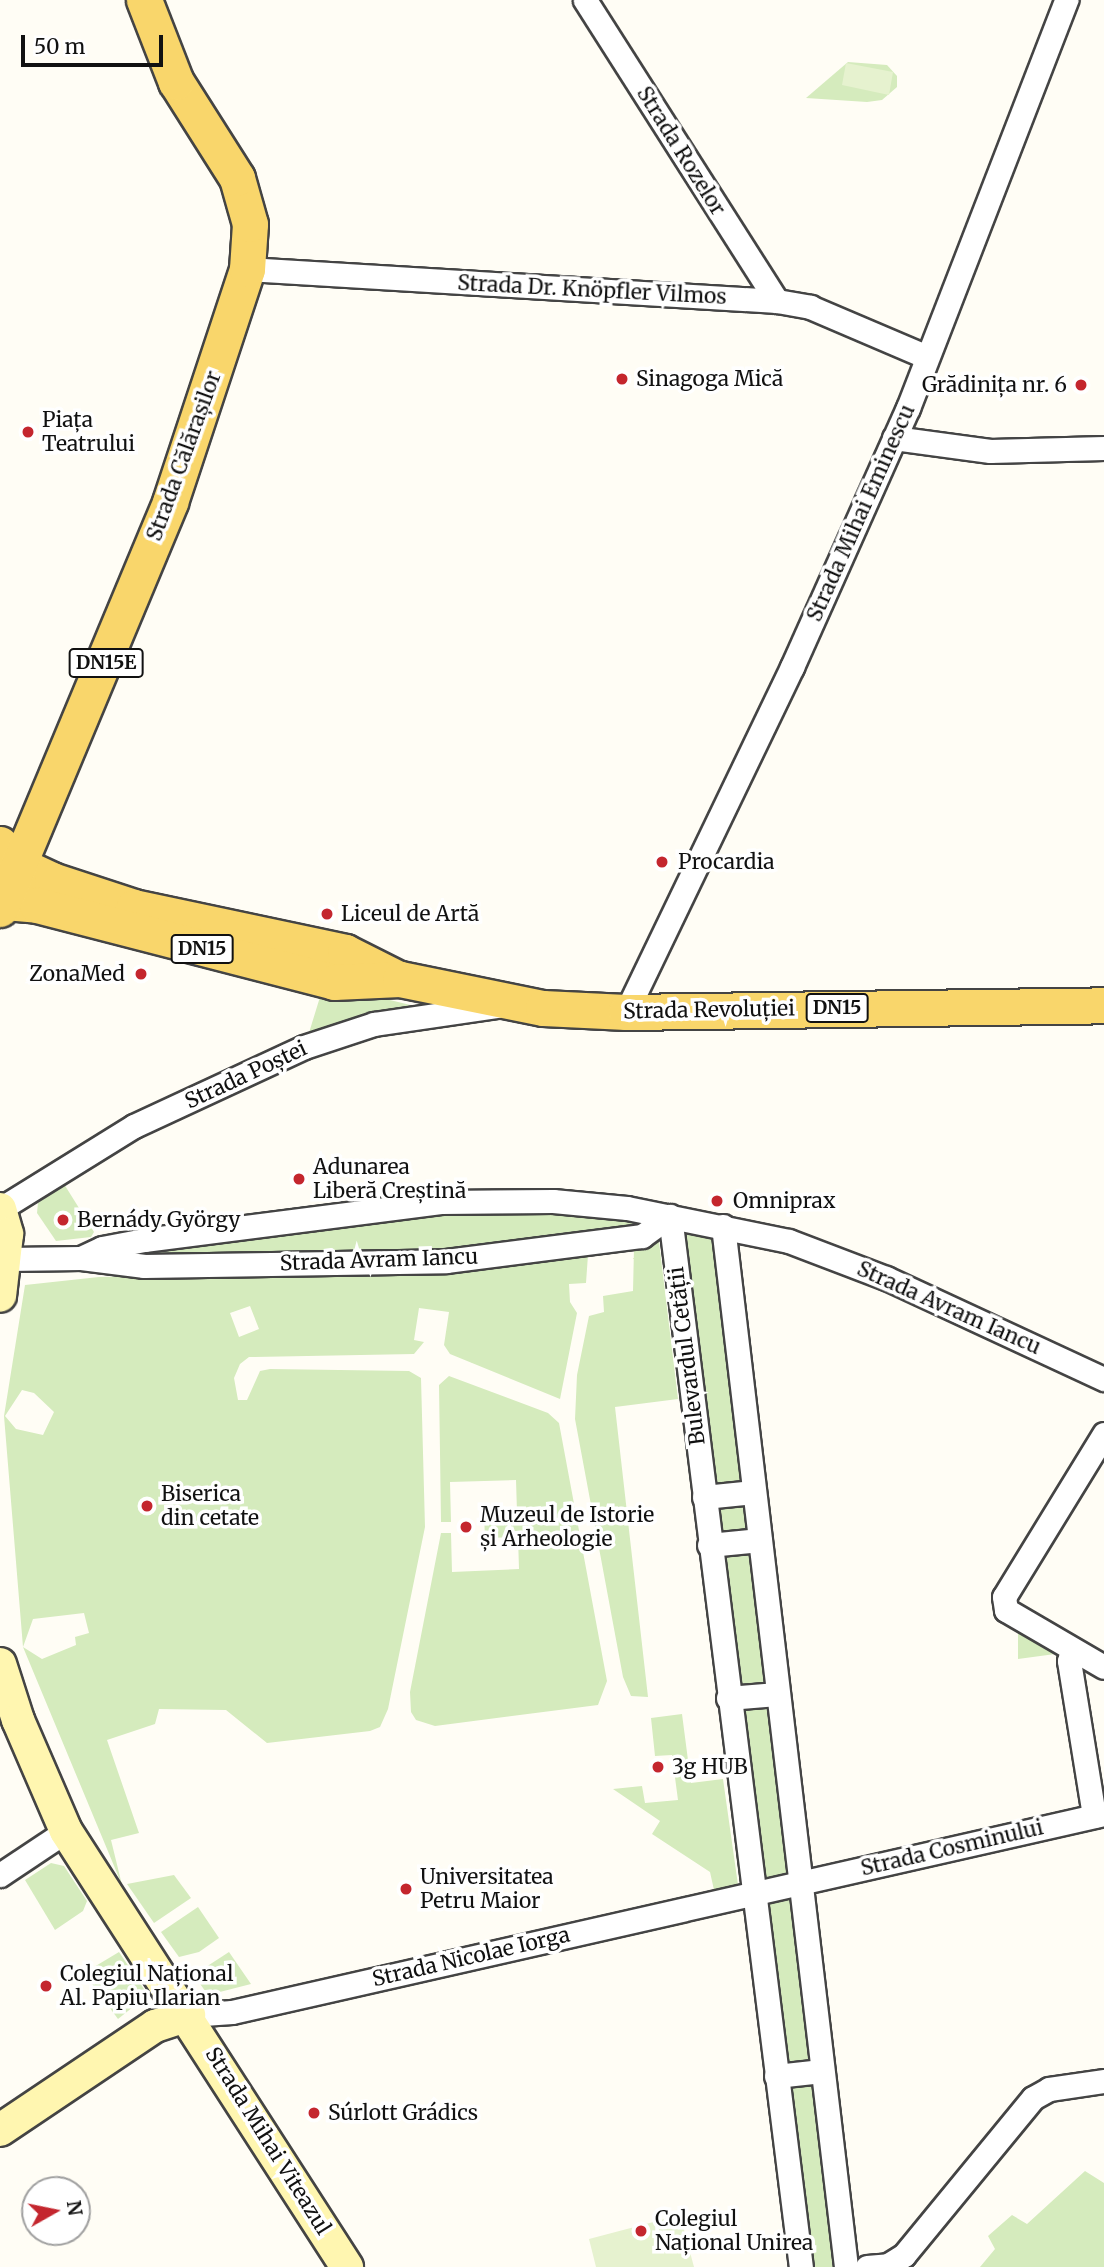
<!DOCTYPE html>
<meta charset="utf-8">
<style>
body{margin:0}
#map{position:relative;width:1104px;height:2267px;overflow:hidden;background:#fffdf5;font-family:Merriweather,serif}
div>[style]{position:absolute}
.green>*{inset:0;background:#d5ebbd}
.pitch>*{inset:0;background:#e6f2cf}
.roads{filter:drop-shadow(2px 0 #444) drop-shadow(-2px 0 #444) drop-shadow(0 2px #444) drop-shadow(0 -2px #444)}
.street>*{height:23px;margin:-11.5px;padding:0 11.5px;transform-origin:11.5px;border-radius:11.5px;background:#fff}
.secondary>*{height:32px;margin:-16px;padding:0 16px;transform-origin:16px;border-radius:16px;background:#fff6b0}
.primary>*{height:35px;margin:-17.5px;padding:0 17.5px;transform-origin:17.5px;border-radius:17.5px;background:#f9d66b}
.dots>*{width:19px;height:19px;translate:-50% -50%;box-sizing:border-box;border:4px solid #fff;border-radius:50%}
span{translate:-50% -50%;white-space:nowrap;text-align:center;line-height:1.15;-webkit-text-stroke:7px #fff;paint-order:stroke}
.shield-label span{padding:2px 5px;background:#fff;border:2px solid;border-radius:5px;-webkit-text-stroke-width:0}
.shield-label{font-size:19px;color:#111;font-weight:700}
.street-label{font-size:21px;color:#111}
.poi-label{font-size:21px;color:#111}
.left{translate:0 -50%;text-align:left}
.right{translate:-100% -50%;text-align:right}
.north{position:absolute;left:21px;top:2176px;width:70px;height:70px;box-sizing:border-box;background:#fff;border:2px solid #a0a0a0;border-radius:50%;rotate:81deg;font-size:19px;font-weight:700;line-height:28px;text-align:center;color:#111}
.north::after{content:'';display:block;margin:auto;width:24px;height:32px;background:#c4262e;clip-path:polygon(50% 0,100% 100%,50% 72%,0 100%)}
.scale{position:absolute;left:21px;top:35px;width:142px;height:32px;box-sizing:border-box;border:4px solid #111;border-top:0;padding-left:9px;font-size:21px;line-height:24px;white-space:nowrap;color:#111;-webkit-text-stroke:5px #fff;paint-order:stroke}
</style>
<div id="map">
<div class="green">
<i style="clip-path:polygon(848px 62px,887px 65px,897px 76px,897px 87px,882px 100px,867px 102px,806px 98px)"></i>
<i style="clip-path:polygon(324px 984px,431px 1010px,357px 1017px,308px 1036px)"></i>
<i style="clip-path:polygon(64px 1184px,94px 1232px,91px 1237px,56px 1241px,37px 1213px,38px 1203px)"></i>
<i style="clip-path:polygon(552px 1210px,635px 1218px,637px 1223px,635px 1228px,441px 1252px,127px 1257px,127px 1251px,442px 1211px)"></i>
<i style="clip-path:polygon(670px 1216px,723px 1226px,846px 2267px,801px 2267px)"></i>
<i style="clip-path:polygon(evenodd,659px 1242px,678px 1399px,615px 1407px,648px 1697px,631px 1696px,623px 1677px,575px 1419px,577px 1375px,589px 1316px,604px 1312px,603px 1296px,633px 1291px,634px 1248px,588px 1255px,586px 1283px,569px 1284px,570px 1302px,577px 1313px,560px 1399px,450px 1354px,444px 1345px,449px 1312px,419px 1308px,414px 1340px,424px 1342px,414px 1354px,249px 1357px,240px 1364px,234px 1378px,238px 1400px,247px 1400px,260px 1371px,270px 1369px,409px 1371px,421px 1378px,425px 1527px,388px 1709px,380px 1727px,370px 1731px,267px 1743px,226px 1710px,159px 1709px,155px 1724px,107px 1740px,139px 1833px,111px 1840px,122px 1885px,23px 1647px,4px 1416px,25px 1285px,99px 1277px,436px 1271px,659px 1242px,250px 1306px,259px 1329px,239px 1337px,230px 1313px,250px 1306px,659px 1242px,22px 1390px,34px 1393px,54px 1412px,43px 1435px,16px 1429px,5px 1416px,22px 1390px,659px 1242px,84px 1613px,89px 1633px,75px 1637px,76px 1645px,42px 1659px,23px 1647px,33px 1619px,84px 1613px)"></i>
<i style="clip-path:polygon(449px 1376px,548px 1413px,559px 1423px,607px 1681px,598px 1705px,435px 1726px,416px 1720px,411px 1712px,410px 1692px,441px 1533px,451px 1533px,452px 1572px,519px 1569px,518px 1537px,485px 1538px,484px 1514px,517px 1512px,516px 1480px,450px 1482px,451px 1522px,441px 1522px,439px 1385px)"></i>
<i style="clip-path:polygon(1018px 1624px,1070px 1652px,1018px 1659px)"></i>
<i style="clip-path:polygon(682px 1714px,691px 1783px,723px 1779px,738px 1885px,714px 1890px,710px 1872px,652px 1834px,660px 1821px,613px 1789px,642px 1786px,645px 1803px,678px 1800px,672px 1755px,655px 1756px,651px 1718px)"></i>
<i style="clip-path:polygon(51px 1863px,64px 1866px,87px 1901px,83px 1911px,55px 1930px,25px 1880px)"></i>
<i style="clip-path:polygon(174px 1875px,191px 1898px,154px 1923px,127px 1884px)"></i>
<i style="clip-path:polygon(198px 1907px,219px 1938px,199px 1952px,179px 1957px,161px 1932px)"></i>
<i style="clip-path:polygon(119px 1952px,148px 1995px,118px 2019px,84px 1973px)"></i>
<i style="clip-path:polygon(229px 1952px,251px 1984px,208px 1995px,198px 1981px,209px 1965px)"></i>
<i style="clip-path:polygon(1085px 2171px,1104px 2183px,1104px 2267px,980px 2267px,995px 2249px,988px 2236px,1012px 2215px,1027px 2224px)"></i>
</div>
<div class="pitch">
<i style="clip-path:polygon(846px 63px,893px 72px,889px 95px,842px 85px)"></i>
<i style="clip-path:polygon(680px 2215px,694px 2267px,596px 2267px,589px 2239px)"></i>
</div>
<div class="roads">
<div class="street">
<i style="left:585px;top:0;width:357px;rotate:57.5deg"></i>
<i style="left:247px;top:269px;width:531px;rotate:3.46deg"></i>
<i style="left:777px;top:301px;width:34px;rotate:10deg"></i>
<i style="left:810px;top:307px;width:127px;rotate:23.1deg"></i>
<i style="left:894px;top:438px;width:97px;rotate:7.7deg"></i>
<i style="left:990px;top:451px;width:114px;rotate:-1.5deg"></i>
<i style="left:626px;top:1012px;width:383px;rotate:-64.3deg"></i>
<i style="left:792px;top:667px;width:284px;rotate:-65.9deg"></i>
<i style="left:908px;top:408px;width:438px;rotate:-68.8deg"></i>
<i style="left:0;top:1209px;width:158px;rotate:-31.8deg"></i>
<i style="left:134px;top:1126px;width:187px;rotate:-24.9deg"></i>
<i style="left:304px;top:1047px;width:74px;rotate:-18.2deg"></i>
<i style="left:374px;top:1024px;width:124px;rotate:-8.3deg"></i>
<i style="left:670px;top:1216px;width:1059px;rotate:82.9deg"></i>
<i style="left:723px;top:1226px;width:1048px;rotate:83.26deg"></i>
<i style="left:81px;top:1258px;width:23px;rotate:-25deg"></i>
<i style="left:102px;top:1248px;width:43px;rotate:-10.8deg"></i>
<i style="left:144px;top:1240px;width:299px;rotate:-7.3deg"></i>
<i style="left:441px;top:1202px;width:112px;rotate:-0.5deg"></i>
<i style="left:553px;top:1201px;width:74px;rotate:5.4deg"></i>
<i style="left:627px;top:1208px;width:165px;rotate:11.5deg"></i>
<i style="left:789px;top:1241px;width:104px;rotate:20.9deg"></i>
<i style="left:886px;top:1278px;width:240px;rotate:24.9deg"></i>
<i style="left:7px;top:1259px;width:74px;rotate:-0.8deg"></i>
<i style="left:81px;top:1258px;width:64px;rotate:7.2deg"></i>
<i style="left:144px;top:1266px;width:302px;rotate:-0.9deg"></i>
<i style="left:446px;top:1261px;width:198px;rotate:-7.3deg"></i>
<i style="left:642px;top:1236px;width:34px;rotate:-36deg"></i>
<i style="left:1104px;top:1434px;width:191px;rotate:121.5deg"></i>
<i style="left:1004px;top:1597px;width:13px;rotate:81deg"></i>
<i style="left:1006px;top:1610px;width:113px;rotate:30.2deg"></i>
<i style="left:704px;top:1497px;width:50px;rotate:-5.7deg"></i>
<i style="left:709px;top:1545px;width:51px;rotate:-5.6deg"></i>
<i style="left:1072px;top:1650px;width:11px;rotate:105deg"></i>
<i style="left:1069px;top:1661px;width:157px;rotate:80.8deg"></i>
<i style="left:728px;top:1698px;width:49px;rotate:-4.7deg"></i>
<i style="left:0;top:1875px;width:79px;rotate:-33.7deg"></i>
<i style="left:189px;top:2015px;width:43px;rotate:-4deg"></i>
<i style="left:232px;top:2012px;width:894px;rotate:-12.79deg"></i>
<i style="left:776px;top:2076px;width:46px;rotate:-6.2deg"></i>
<i style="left:867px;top:2267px;width:21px;rotate:-5deg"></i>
<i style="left:888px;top:2265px;width:19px;rotate:-32deg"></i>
<i style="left:904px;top:2255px;width:203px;rotate:-50.6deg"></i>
<i style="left:1033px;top:2098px;width:18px;rotate:-29deg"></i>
<i style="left:1049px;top:2089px;width:56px;rotate:-8.3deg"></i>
</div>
<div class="secondary">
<i style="left:0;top:1209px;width:26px;rotate:74deg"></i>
<i style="left:7px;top:1234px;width:62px;rotate:96.4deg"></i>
<i style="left:0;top:1664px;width:59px;rotate:72.2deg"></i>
<i style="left:18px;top:1720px;width:121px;rotate:66.6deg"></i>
<i style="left:66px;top:1831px;width:519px;rotate:57.2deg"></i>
<i style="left:0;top:2130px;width:187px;rotate:-33.9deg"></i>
<i style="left:155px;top:2026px;width:36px;rotate:-18deg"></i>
</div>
<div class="primary">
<i style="left:0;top:844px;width:27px;rotate:48deg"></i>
<i style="left:18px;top:864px;width:38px;rotate:25deg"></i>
<i style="left:52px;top:880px;width:86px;rotate:18.2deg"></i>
<i style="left:134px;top:907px;width:216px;rotate:12deg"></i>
<i style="left:345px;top:952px;width:60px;rotate:26.6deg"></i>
<i style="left:5px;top:902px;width:32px;rotate:5deg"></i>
<i style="left:37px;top:905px;width:307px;rotate:14.5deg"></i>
<i style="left:334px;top:982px;width:66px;rotate:-2.6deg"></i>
<i style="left:400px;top:979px;width:146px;rotate:11.5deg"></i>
<i style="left:543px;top:1008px;width:83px;rotate:2.8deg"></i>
<i style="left:626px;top:1012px;width:478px;rotate:-0.8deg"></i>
<i style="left:0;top:909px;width:441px;rotate:-67.3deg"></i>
<i style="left:170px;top:502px;width:245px;rotate:-71.7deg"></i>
<i style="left:247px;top:269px;width:45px;rotate:-86.2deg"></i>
<i style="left:250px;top:224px;width:48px;rotate:-105.8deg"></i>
<i style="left:237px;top:178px;width:114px;rotate:-122.4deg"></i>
<i style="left:176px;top:82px;width:88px;rotate:-111.3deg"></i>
</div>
</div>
<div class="dots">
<i style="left:622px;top:379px;background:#c4262e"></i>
<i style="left:1081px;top:385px;background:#c4262e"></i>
<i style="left:28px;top:432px;background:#c4262e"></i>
<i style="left:662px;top:862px;background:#c4262e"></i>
<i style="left:327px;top:914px;background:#c4262e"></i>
<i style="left:141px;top:974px;background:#c4262e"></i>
<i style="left:299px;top:1179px;background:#c4262e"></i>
<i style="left:717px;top:1201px;background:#c4262e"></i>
<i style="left:63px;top:1220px;background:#c4262e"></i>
<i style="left:147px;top:1506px;background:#c4262e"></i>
<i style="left:466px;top:1527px;background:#c4262e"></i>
<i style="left:658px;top:1767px;background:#c4262e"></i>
<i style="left:406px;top:1889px;background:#c4262e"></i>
<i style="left:46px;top:1986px;background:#c4262e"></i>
<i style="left:314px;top:2113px;background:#c4262e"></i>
<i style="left:641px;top:2231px;background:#c4262e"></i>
</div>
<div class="shield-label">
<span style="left:106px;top:663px">DN15E</span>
<span style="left:202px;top:949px">DN15</span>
<span style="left:837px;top:1008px">DN15</span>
</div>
<div class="street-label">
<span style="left:681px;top:151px;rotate:58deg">Strada Rozelor</span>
<span style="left:592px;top:290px;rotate:3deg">Strada Dr. Knöpfler Vilmos</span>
<span style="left:184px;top:456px;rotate:-70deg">Strada Călărașilor</span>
<span style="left:861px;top:513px;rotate:-66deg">Strada Mihai Eminescu</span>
<span style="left:709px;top:1010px;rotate:-1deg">Strada Revoluției</span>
<span style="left:246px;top:1075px;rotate:-25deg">Strada Poștei</span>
<span style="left:379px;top:1260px;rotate:-2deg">Strada Avram Iancu</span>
<span style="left:949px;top:1308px;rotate:24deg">Strada Avram Iancu</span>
<span style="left:687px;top:1356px;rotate:-97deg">Bulevardul Cetății</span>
<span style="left:952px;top:1848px;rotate:-13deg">Strada Cosminului</span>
<span style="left:471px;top:1957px;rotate:-13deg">Strada Nicolae Iorga</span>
<span style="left:268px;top:2141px;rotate:58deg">Strada Mihai Viteazul</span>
</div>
<div class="poi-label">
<span class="left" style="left:636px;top:379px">Sinagoga Mică</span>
<span class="right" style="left:1067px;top:385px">Grădinița nr. 6</span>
<span class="left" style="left:42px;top:432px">Piața<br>Teatrului</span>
<span class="left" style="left:678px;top:862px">Procardia</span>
<span class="left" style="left:341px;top:914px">Liceul de Artă</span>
<span class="right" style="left:125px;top:974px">ZonaMed</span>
<span class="left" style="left:313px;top:1179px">Adunarea<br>Liberă Creștină</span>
<span class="left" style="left:733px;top:1201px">Omniprax</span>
<span class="left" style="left:77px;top:1220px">Bernády György</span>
<span class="left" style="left:161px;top:1506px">Biserica<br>din cetate</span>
<span class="left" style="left:480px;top:1527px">Muzeul de Istorie<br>și Arheologie</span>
<span class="left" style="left:672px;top:1767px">3g HUB</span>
<span class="left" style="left:420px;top:1889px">Universitatea<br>Petru Maior</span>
<span class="left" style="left:60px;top:1986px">Colegiul Național<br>Al. Papiu Ilarian</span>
<span class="left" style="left:328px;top:2113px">Súrlott Grádics</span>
<span class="left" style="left:655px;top:2231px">Colegiul<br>Național Unirea</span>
</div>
<div class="north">N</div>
<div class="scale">50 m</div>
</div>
